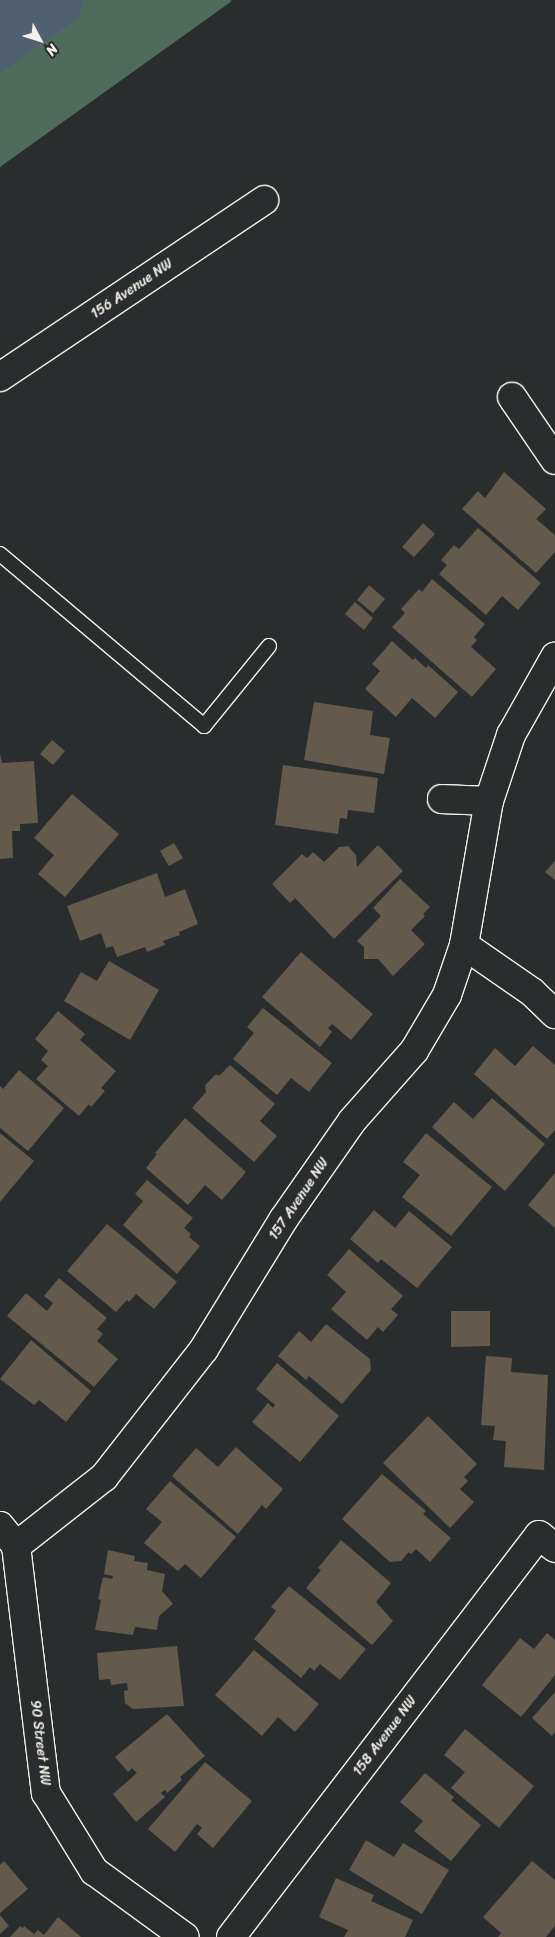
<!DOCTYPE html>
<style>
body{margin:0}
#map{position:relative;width:555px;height:1937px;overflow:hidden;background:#2a2d2e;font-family:Sriracha,sans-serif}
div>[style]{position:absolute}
.green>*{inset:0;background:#4f6b5b}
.water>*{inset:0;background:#4f6070}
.building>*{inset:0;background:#645a4c}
.roads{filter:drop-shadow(1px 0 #f4f1e8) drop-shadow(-1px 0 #f4f1e8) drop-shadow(0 1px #f4f1e8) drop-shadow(0 -1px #f4f1e8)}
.lane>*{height:14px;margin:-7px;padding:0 7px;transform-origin:7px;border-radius:7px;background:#2a2d2e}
.street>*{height:28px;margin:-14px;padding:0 14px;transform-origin:14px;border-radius:14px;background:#2a2d2e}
.secondary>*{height:28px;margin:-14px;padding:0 14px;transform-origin:14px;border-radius:14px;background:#2a2d2e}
span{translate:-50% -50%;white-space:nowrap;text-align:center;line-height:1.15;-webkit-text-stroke:5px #2a2d2e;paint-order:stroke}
.street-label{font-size:14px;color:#f4f1e8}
.north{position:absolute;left:15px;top:15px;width:50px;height:50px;-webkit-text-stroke:4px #2a2d2e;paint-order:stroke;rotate:130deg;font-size:14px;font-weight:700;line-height:20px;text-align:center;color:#f4f1e8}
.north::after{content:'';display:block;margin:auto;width:18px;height:22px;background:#f4f1e8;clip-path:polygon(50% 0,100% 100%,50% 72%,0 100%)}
</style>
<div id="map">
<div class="green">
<i style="clip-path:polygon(0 0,230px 0,232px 1px,0 167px)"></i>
</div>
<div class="water">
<i style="clip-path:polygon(0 0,84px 0,78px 18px,0 73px)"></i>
</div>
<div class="building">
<i style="clip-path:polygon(504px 472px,546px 509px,536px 519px,555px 535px,555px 552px,536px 573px,462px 509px,478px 491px,485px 498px)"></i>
<i style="clip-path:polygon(423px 523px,435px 534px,414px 557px,402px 547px)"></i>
<i style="clip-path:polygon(478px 528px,541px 583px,518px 610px,502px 596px,486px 615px,439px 574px,447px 565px,441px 560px,454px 545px,459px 549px)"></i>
<i style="clip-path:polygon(432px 579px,485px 624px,474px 637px,477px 640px,471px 647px,496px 669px,472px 697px,392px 627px,405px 613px,401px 609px,419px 589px,422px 592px)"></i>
<i style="clip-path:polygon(369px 585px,385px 599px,373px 613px,357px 600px)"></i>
<i style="clip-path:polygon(355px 602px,373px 618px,364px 630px,345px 614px)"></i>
<i style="clip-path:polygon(392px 641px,413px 660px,415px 658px,426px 668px,428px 665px,458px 692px,435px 718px,412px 698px,396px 717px,365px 689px,380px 671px,372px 664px)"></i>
<i style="clip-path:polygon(314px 702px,373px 711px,370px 735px,390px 738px,384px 774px,304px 760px)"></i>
<i style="clip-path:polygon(52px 740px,65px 751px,53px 765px,40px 754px)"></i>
<i style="clip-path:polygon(0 754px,2px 763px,34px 761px,38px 823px,20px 824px,20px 831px,12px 831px,13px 858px,0 859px)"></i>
<i style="clip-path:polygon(283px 765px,378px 778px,374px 813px,348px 810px,347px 819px,340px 818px,338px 834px,275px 825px)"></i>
<i style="clip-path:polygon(72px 794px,119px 834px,65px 897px,38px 874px,54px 855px,34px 838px)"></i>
<i style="clip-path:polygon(174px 843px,183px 858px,169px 866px,160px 851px)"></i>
<i style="clip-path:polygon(378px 845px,403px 871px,334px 939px,295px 898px,290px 903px,272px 884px,302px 854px,307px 858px,313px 852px,324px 862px,339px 847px,348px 846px,356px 855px,357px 867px)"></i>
<i style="clip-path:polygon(555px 861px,555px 880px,545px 872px)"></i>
<i style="clip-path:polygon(157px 873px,165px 897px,185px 889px,198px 924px,179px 932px,180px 935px,163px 941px,165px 945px,147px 952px,145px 947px,117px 957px,113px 946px,106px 948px,101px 933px,80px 941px,67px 906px)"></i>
<i style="clip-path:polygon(400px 879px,430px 907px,423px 914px,425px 916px,411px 930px,425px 944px,393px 976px,378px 959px,364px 959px,364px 947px,357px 941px,381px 916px,373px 908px)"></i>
<i style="clip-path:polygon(301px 952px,373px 1014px,351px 1040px,332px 1024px,328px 1028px,332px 1032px,320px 1047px,262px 997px)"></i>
<i style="clip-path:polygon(109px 961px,159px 990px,130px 1040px,64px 1001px,81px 972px,97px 981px)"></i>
<i style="clip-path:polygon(263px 1008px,332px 1063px,309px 1092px,291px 1078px,277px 1095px,233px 1059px,254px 1033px,247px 1027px)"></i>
<i style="clip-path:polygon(58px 1011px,85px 1034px,80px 1040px,116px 1071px,101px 1088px,105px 1091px,91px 1107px,89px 1104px,79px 1116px,36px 1079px,48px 1066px,41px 1060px,48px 1051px,35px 1039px)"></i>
<i style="clip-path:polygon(533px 1046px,555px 1065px,555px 1130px,547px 1139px,474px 1074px,495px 1048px,515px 1066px)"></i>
<i style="clip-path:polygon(230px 1065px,275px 1104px,260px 1121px,277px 1136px,254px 1162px,192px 1108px,206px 1092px,205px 1085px,215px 1075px,220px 1075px)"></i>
<i style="clip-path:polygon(19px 1070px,64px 1108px,28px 1151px,0 1128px,0 1086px,3px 1089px)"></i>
<i style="clip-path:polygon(492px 1098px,545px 1144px,505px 1191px,432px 1127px,454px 1102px,473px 1119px)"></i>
<i style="clip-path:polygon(185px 1118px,246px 1172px,222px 1200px,205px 1185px,188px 1205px,146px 1168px,157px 1154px,155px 1153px)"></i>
<i style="clip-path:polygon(0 1133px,34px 1161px,0 1202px)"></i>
<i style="clip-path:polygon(426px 1133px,492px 1187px,451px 1236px,402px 1197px,420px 1175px,403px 1162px)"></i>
<i style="clip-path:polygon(555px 1173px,555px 1228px,528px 1205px)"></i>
<i style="clip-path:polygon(147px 1180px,193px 1218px,184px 1228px,191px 1234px,189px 1237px,200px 1246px,177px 1274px,123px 1225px,143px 1201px,135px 1194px)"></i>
<i style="clip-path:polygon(374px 1210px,395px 1228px,409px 1211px,452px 1247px,417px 1288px,381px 1259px,378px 1263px,350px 1239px)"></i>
<i style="clip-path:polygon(107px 1224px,177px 1282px,154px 1309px,136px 1294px,129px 1302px,127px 1300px,116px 1312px,67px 1271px)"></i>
<i style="clip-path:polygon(349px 1249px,403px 1296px,391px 1309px,398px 1315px,383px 1332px,378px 1327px,367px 1340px,331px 1309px,346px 1292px,327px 1275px)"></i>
<i style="clip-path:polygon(59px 1278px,107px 1318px,97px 1329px,103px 1334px,97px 1341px,118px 1359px,94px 1387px,7px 1316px,26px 1293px,47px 1311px,53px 1303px,44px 1296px)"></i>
<i style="clip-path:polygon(451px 1311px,490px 1311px,490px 1346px,451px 1347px)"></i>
<i style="clip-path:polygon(326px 1324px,370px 1359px,371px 1370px,342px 1404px,309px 1376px,306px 1380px,278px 1356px,299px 1331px,311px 1342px)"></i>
<i style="clip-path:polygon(31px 1340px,91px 1391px,66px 1422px,39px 1400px,34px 1405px,0 1379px)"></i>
<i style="clip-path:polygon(486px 1356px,512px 1358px,511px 1372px,548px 1375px,544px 1470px,504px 1467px,506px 1441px,493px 1440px,495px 1426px,481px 1425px)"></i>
<i style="clip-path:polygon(277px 1363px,339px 1416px,300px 1462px,252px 1422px,268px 1403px,273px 1408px,275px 1405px,256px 1389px)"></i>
<i style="clip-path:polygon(428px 1416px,477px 1464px,464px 1477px,468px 1481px,460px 1489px,474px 1502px,450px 1528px,383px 1463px)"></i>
<i style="clip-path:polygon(236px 1447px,283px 1489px,266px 1509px,262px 1505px,238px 1534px,172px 1476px,196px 1448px,218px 1467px)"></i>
<i style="clip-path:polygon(382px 1474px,426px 1511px,423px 1514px,451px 1538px,430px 1562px,416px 1549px,411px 1554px,409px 1552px,401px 1561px,390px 1562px,342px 1519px)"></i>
<i style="clip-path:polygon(170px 1481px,236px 1537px,201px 1578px,185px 1564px,178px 1571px,144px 1543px,162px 1522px,146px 1509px)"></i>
<i style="clip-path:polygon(341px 1540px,391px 1583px,376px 1602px,393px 1621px,372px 1645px,306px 1588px,321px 1570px,318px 1568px)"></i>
<i style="clip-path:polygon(108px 1550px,135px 1556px,134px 1561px,148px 1563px,147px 1570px,165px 1574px,162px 1591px,173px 1604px,159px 1616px,157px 1630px,135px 1627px,133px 1635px,95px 1630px,101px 1600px,98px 1599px,103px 1577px,112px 1579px,113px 1576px,104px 1574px)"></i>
<i style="clip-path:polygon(289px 1586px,366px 1649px,340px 1680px,320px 1664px,314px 1671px,310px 1667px,301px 1678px,254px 1639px,276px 1611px,271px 1607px)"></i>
<i style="clip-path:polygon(547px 1633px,555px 1640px,555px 1675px,521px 1717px,482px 1685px,520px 1638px,534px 1649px)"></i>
<i style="clip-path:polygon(177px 1646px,184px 1706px,133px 1709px,125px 1703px,124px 1691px,128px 1690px,127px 1683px,111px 1685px,110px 1679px,99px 1680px,97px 1653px)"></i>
<i style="clip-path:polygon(254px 1650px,319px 1704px,295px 1732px,278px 1717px,262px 1736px,215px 1695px)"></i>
<i style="clip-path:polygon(555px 1692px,555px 1732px,552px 1736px,532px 1718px)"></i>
<i style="clip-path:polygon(167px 1714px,205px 1756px,180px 1777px,182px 1780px,167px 1793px,165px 1790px,161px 1793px,165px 1797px,136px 1822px,113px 1794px,137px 1773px,132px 1768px,128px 1772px,115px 1757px)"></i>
<i style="clip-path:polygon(465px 1729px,534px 1786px,499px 1828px,451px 1788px,465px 1772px,444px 1755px)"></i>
<i style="clip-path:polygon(205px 1762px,252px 1801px,213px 1848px,197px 1834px,202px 1828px,197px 1824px,175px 1852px,148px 1829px)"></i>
<i style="clip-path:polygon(425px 1773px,454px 1797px,451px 1800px,481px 1825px,451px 1861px,414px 1831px,423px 1821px,400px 1802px)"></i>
<i style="clip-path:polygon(366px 1840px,394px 1857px,403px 1843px,449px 1870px,422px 1914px,349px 1870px)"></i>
<i style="clip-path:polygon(4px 1861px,28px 1889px,0 1913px,0 1865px)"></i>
<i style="clip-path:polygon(532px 1861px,555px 1880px,555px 1926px,546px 1937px,498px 1937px,501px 1933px,483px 1917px)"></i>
<i style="clip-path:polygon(336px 1878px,374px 1895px,371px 1901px,413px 1920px,405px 1937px,344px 1937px,348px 1930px,319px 1917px)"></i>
<i style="clip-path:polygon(0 1915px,9px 1926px,0 1934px)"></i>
<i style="clip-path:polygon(58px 1917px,81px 1937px,10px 1937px,20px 1926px,23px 1928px,24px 1926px,34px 1934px,38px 1930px,44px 1935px)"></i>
</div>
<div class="roads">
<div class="lane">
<i style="left:0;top:554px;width:267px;rotate:40.1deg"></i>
<i style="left:204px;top:726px;width:103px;rotate:-50.9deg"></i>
</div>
<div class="street">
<i style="left:512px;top:397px;width:76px;rotate:55.7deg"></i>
<i style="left:442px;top:799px;width:47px;rotate:2.4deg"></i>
<i style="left:464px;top:945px;width:83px;rotate:34.7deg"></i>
<i style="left:532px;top:992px;width:32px;rotate:44deg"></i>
<i style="left:0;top:1526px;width:26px;rotate:51deg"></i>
<i style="left:16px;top:1546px;width:249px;rotate:83.1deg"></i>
<i style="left:46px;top:1793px;width:92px;rotate:58.4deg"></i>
<i style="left:94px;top:1871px;width:112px;rotate:36deg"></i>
<i style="left:16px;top:1546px;width:112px;rotate:-38.1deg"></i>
<i style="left:104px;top:1477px;width:162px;rotate:-52deg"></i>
<i style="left:204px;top:1349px;width:151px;rotate:-58.5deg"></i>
<i style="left:283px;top:1220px;width:121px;rotate:-55.1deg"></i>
<i style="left:352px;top:1121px;width:94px;rotate:-48.5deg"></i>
<i style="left:414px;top:1051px;width:65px;rotate:-59.5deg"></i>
<i style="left:447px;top:995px;width:53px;rotate:-71.2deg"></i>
<i style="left:464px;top:945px;width:146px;rotate:-80.2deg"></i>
<i style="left:489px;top:801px;width:70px;rotate:-71.6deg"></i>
<i style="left:511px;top:735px;width:90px;rotate:-60.6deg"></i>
<i style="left:231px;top:1937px;width:506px;rotate:-52.54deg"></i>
<i style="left:539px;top:1535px;width:21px;rotate:39deg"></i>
</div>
<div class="secondary">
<i style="left:0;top:377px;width:318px;rotate:-33.8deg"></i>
</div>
</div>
<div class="street-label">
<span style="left:132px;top:289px;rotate:-34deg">156 Avenue NW</span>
<span style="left:299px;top:1199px;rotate:-56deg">157 Avenue NW</span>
<span style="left:385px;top:1736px;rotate:-53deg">158 Avenue NW</span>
<span style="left:40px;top:1743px;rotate:83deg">90 Street NW</span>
</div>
<div class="north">N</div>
</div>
